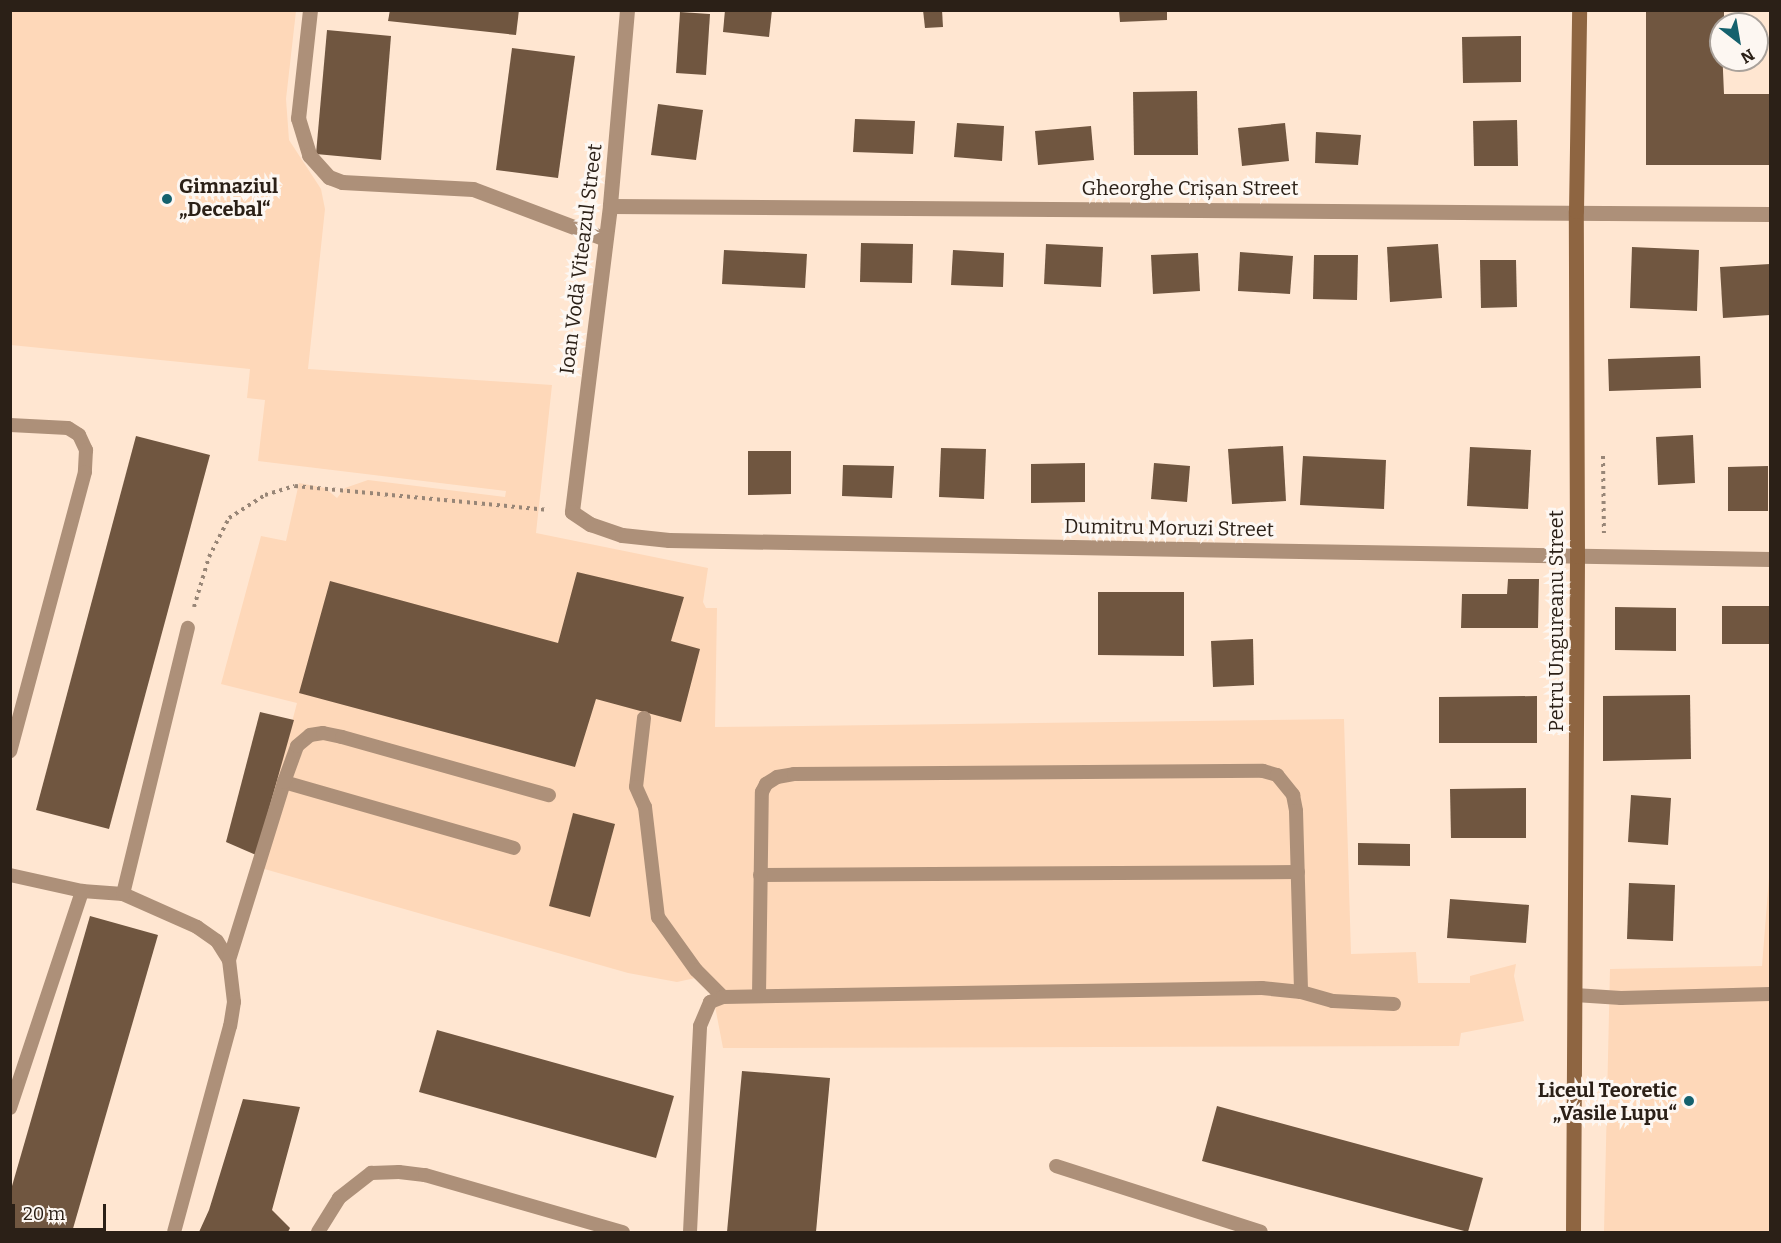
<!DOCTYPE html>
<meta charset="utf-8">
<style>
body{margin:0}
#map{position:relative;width:1781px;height:1243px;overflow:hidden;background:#ffe6d1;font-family:Bitter,serif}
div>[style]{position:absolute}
.built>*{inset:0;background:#fed8b9}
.building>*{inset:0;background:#705640}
.path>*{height:4px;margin-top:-2px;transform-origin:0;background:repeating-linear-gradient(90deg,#988677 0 3px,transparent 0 7.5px)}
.lane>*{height:14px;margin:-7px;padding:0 7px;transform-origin:7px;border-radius:7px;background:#ad9079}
.street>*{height:15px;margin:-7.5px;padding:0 7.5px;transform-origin:7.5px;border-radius:7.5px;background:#ad9079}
.secondary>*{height:15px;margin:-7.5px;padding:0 7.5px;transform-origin:7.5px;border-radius:7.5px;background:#8e6541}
.dots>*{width:16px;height:16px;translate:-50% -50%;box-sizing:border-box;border:3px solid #fdf7f2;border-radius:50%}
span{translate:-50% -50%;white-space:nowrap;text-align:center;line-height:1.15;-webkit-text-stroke:6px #fdf7f2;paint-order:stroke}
.poi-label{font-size:20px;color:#2b2017;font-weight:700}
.left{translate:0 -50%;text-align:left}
.right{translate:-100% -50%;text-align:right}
.street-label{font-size:20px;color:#2b2017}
.frame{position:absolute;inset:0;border:12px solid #2b2017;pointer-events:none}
.north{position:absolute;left:1709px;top:12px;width:60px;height:60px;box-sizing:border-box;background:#fdf7f2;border:2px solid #a9a19a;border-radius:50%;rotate:149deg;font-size:16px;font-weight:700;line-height:24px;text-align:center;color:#2b2017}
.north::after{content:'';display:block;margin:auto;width:21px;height:27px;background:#15616d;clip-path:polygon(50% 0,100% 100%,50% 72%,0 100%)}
.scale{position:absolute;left:12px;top:1204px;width:94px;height:27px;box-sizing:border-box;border:3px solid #2b2017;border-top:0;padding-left:8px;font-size:18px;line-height:21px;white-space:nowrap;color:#2b2017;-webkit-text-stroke:4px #fdf7f2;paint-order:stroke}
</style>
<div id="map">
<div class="built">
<i style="clip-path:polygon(10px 11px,296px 11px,286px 99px,289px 140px,321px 189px,325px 209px,308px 369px,552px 385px,536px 533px,708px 568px,703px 602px,706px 608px,717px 608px,715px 727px,1344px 719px,1351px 954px,1416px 952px,1418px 983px,1470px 983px,1470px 976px,1516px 964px,1514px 976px,1524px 1021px,1461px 1033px,1459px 1046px,723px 1048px,709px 975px,677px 982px,628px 973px,254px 866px,297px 703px,221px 684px,261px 536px,286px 541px,299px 483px,325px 488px,337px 498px,345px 488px,368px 480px,505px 497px,506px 491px,258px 461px,265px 400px,247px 398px,250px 369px,11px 345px)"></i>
<i style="clip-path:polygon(1770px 865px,1770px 1232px,1604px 1232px,1610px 969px,1762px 966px)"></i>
</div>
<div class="building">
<i style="clip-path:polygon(390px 10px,519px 10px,516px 35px,388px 21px)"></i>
<i style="clip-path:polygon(725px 10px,772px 10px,769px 37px,723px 32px)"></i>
<i style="clip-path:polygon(923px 10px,942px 10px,943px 27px,925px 28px)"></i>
<i style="clip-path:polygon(1119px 10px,1167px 10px,1167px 20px,1120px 22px)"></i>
<i style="clip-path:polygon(1646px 10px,1724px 10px,1724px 24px,1721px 24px,1724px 94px,1770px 94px,1770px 165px,1646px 165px)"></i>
<i style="clip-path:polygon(680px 12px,710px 14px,706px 75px,676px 73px)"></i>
<i style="clip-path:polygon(327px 30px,391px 36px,381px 160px,316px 154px)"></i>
<i style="clip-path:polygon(1521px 36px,1521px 82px,1463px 83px,1462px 37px)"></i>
<i style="clip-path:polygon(512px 48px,575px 56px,558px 178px,496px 170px)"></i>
<i style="clip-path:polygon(1197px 91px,1198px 155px,1134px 155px,1133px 92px)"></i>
<i style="clip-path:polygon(658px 104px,703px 110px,696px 160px,651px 155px)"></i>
<i style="clip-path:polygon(855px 119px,915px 121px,913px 154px,853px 152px)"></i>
<i style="clip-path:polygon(1517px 120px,1518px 166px,1474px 166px,1473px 121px)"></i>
<i style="clip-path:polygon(957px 123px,1004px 126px,1002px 161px,954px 157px)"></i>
<i style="clip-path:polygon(1285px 123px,1289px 161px,1242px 166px,1238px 128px)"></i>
<i style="clip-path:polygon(1091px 126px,1094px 160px,1038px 165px,1035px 131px)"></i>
<i style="clip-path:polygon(1316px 132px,1361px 135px,1358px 165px,1315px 163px)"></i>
<i style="clip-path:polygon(861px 243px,913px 244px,912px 283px,860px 282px)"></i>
<i style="clip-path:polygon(1046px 244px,1103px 247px,1101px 287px,1044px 284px)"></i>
<i style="clip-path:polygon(1438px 244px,1442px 298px,1390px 302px,1387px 247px)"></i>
<i style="clip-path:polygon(1632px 247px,1699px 250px,1697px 311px,1630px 308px)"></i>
<i style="clip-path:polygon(724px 250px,807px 254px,805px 288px,722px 284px)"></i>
<i style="clip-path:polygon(953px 250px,1004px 253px,1003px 287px,951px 285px)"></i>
<i style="clip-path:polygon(1240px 252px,1293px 256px,1290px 294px,1238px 291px)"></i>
<i style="clip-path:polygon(1198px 253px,1200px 291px,1153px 294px,1151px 255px)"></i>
<i style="clip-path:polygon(1314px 255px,1358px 255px,1357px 300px,1313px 299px)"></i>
<i style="clip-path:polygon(1480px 260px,1516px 260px,1517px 307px,1481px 308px)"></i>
<i style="clip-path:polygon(1770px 264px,1770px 315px,1723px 318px,1720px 267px)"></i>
<i style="clip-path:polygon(1700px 356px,1701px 388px,1609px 391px,1608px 359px)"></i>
<i style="clip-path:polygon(1693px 435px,1695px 483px,1658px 485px,1656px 437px)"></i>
<i style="clip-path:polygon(136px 436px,210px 455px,109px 829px,36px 810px)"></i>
<i style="clip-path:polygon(1283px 446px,1286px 501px,1232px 504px,1228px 449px)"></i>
<i style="clip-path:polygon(1470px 447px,1531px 450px,1528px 509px,1467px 506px)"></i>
<i style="clip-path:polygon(941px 448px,986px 449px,984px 499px,939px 497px)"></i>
<i style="clip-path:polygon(748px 451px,791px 451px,791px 494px,748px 495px)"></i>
<i style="clip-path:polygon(1303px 456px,1386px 460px,1384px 509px,1300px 505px)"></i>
<i style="clip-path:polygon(1085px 463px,1085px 502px,1031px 503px,1031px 464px)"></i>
<i style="clip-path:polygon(1154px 463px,1190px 466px,1187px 502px,1151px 499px)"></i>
<i style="clip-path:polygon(843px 465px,894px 466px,892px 498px,842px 496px)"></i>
<i style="clip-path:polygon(1768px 466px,1768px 511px,1728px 511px,1728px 467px)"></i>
<i style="clip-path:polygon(577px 572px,684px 597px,671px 641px,700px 649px,681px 722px,596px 699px,575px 767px,299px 693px,330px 581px,558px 643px)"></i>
<i style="clip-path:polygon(1508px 579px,1539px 579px,1538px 628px,1461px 628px,1462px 594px,1507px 594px)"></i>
<i style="clip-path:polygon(1098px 592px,1184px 592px,1184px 656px,1098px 655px)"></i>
<i style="clip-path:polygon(1722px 606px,1770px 606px,1770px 644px,1722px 644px)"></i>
<i style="clip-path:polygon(1615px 607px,1676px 608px,1676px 651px,1615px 650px)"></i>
<i style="clip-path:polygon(1253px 639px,1254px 685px,1213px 687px,1211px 641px)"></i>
<i style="clip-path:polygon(1690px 695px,1691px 759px,1603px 761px,1603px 696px)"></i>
<i style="clip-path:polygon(1537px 696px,1537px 743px,1439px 743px,1439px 697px)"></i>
<i style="clip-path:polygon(260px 712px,294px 720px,256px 855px,226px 842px)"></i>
<i style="clip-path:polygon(1526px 788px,1526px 838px,1451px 838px,1450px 789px)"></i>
<i style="clip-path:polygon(1631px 795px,1671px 798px,1668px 845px,1628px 842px)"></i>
<i style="clip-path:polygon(573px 813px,615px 824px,590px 917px,549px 906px)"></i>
<i style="clip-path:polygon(1358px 843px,1410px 844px,1410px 866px,1358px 865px)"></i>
<i style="clip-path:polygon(1629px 883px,1675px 885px,1673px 941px,1627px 939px)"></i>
<i style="clip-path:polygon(1450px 899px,1529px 905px,1526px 943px,1447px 938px)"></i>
<i style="clip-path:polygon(90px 916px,158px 935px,72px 1232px,10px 1232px,10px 1193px)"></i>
<i style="clip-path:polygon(437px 1030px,674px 1096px,656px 1158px,419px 1092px)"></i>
<i style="clip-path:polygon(742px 1071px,830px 1078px,816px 1232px,727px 1232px)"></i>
<i style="clip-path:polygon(243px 1099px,300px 1107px,272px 1210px,290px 1228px,288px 1232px,199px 1232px,209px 1210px)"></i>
<i style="clip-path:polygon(1217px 1106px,1483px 1178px,1468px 1232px,1202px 1161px)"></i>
</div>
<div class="path">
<i style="left:1603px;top:456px;width:77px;rotate:89.3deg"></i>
<i style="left:194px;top:607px;width:52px;rotate:-73.3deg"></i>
<i style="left:209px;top:557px;width:44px;rotate:-62.9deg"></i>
<i style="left:229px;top:518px;width:43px;rotate:-32.6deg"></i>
<i style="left:265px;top:495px;width:31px;rotate:-17deg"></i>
<i style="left:295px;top:486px;width:255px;rotate:5.4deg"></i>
</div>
<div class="lane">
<i style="left:10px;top:425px;width:58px;rotate:3deg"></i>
<i style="left:68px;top:428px;width:13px;rotate:32deg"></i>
<i style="left:79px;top:435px;width:17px;rotate:65deg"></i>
<i style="left:86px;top:450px;width:22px;rotate:93deg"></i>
<i style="left:85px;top:472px;width:289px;rotate:105deg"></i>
<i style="left:644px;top:718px;width:69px;rotate:96.6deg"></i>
<i style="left:636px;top:787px;width:22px;rotate:66deg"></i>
<i style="left:645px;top:807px;width:111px;rotate:83.3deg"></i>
<i style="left:658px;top:917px;width:65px;rotate:54.4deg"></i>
<i style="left:696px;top:970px;width:38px;rotate:45deg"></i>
<i style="left:284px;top:782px;width:239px;rotate:16deg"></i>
<i style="left:10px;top:875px;width:74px;rotate:12.5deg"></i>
<i style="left:82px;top:891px;width:41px;rotate:4.2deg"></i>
<i style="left:123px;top:894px;width:81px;rotate:24deg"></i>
<i style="left:197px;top:927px;width:24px;rotate:35deg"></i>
<i style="left:217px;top:941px;width:22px;rotate:58deg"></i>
<i style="left:229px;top:960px;width:42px;rotate:83.2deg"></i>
<i style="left:234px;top:1002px;width:24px;rotate:99deg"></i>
<i style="left:230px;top:1026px;width:213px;rotate:105.2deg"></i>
<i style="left:760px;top:875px;width:538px;rotate:-0.32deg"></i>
<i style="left:123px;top:894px;width:274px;rotate:-76.3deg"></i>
<i style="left:229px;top:960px;width:186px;rotate:-72.8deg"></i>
<i style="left:284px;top:782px;width:38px;rotate:-70deg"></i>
<i style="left:297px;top:746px;width:17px;rotate:-40deg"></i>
<i style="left:310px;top:735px;width:13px;rotate:-9deg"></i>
<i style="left:323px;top:733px;width:19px;rotate:12deg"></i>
<i style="left:342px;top:737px;width:215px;rotate:15.7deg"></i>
<i style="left:1575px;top:995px;width:46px;rotate:3.7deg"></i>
<i style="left:1621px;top:998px;width:149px;rotate:-1.5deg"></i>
<i style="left:759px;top:996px;width:204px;rotate:-89.2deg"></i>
<i style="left:762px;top:792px;width:9px;rotate:-63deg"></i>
<i style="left:766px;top:784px;width:13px;rotate:-32deg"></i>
<i style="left:777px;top:777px;width:17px;rotate:-10deg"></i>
<i style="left:794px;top:774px;width:469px;rotate:-0.4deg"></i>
<i style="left:1263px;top:771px;width:15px;rotate:16deg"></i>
<i style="left:1277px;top:775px;width:26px;rotate:51deg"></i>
<i style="left:1293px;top:795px;width:16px;rotate:79deg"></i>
<i style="left:1296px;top:811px;width:181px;rotate:88.4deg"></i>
<i style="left:10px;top:1108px;width:229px;rotate:-71.6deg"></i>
<i style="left:1056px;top:1166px;width:215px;rotate:17.8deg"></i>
<i style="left:318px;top:1232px;width:40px;rotate:-58deg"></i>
<i style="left:339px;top:1198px;width:41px;rotate:-38deg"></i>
<i style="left:371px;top:1173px;width:28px;rotate:-2deg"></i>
<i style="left:399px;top:1172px;width:26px;rotate:7deg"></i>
<i style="left:425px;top:1175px;width:206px;rotate:16.1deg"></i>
<i style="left:690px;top:1232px;width:206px;rotate:-87.2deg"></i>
<i style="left:700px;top:1026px;width:26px;rotate:-67deg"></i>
<i style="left:710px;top:1002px;width:14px;rotate:-21deg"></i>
<i style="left:723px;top:997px;width:539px;rotate:-0.96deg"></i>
<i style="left:1262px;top:988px;width:39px;rotate:6deg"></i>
<i style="left:1301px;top:992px;width:33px;rotate:16deg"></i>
<i style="left:1333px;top:1001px;width:61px;rotate:2.8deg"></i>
</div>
<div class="street">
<i style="left:310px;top:10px;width:109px;rotate:96.3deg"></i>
<i style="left:298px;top:118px;width:39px;rotate:73deg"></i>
<i style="left:309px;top:155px;width:30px;rotate:48deg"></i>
<i style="left:329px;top:177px;width:14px;rotate:21deg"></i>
<i style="left:342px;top:182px;width:131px;rotate:3.1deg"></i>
<i style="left:473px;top:189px;width:141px;rotate:20.7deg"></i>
<i style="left:627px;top:10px;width:197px;rotate:95deg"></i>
<i style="left:610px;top:206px;width:308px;rotate:97.1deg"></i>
<i style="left:572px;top:512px;width:22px;rotate:34deg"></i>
<i style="left:590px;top:524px;width:34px;rotate:19deg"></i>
<i style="left:622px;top:535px;width:47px;rotate:6.1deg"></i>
<i style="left:669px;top:540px;width:1101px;rotate:0.99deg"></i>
<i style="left:610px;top:206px;width:1160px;rotate:0.4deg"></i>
</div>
<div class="secondary">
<i style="left:1573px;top:1232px;width:676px;rotate:-89.66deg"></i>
<i style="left:1577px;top:556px;width:345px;rotate:-90.2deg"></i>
<i style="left:1576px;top:211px;width:201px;rotate:-89.1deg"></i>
</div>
<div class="dots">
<i style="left:167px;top:199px;background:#15616d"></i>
<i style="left:1689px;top:1101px;background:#15616d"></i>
</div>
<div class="poi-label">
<span class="left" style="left:179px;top:198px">Gimnaziul<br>„Decebal“</span>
<span class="right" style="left:1677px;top:1102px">Liceul Teoretic<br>„Vasile Lupu“</span>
</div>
<div class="street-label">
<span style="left:1190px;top:188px">Gheorghe Crișan Street</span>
<span style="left:581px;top:259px;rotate:-83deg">Ioan Vodă Viteazul Street</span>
<span style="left:1169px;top:528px;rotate:1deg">Dumitru Moruzi Street</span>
<span style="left:1556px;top:621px;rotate:-90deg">Petru Ungureanu Street</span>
</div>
<div class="frame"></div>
<div class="north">N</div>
<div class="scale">20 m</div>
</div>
